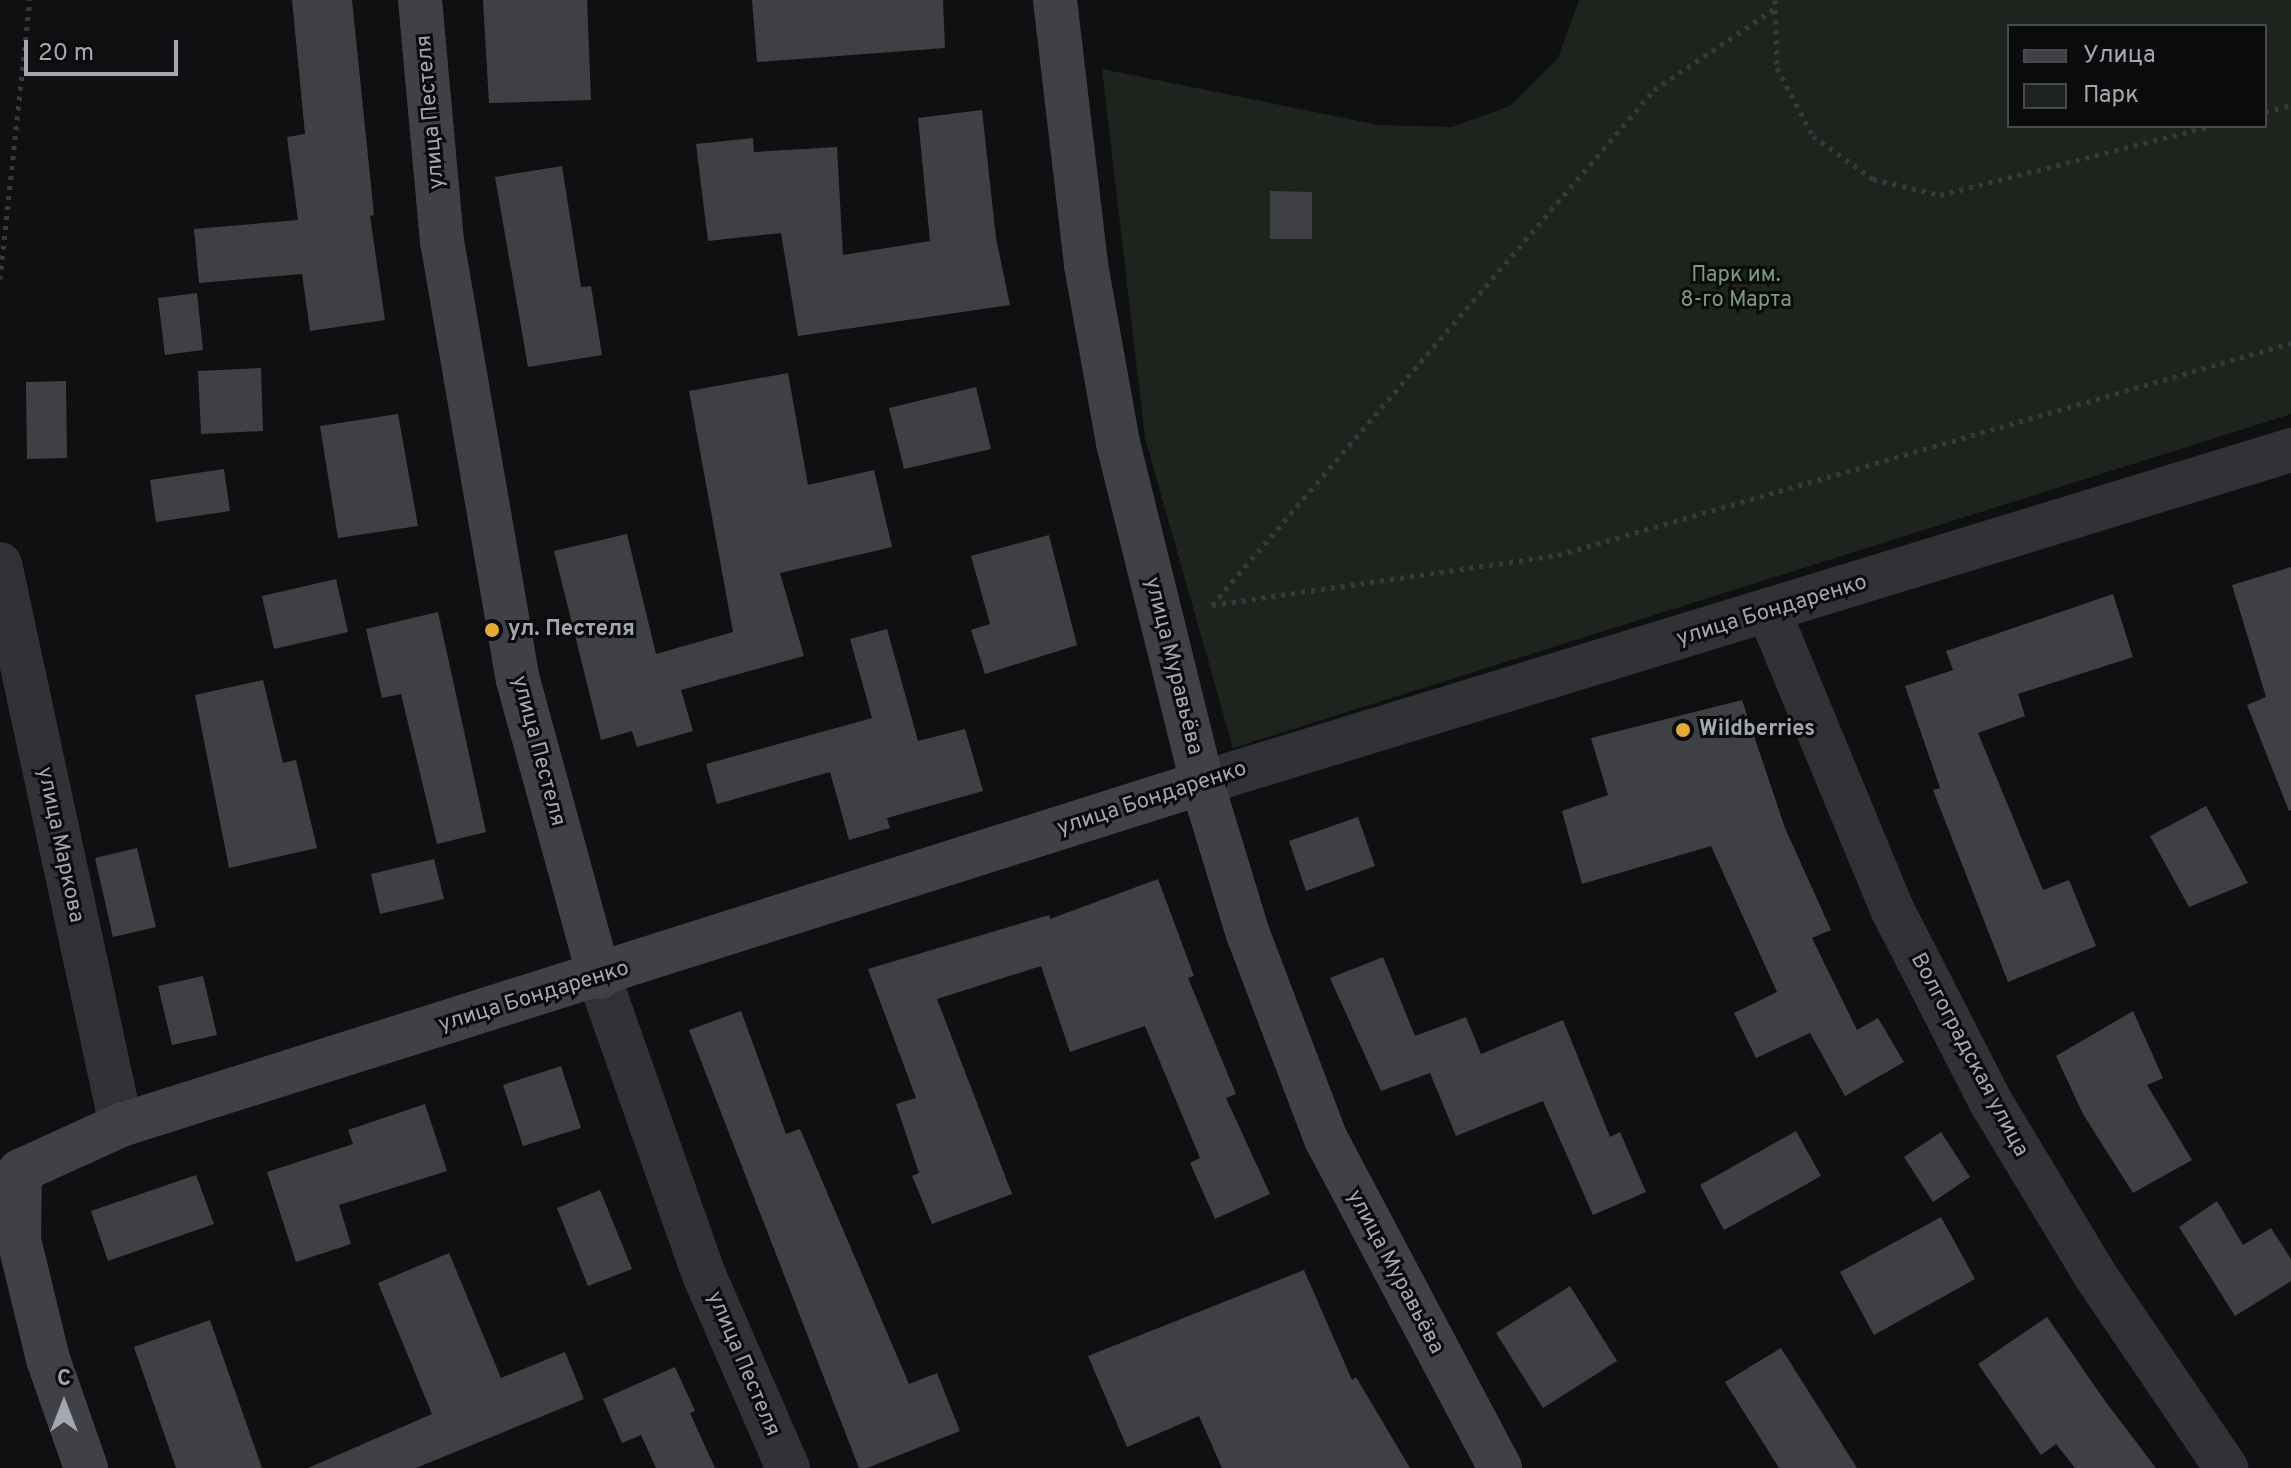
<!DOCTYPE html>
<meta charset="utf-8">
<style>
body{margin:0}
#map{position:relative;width:2291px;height:1468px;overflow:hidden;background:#101012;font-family:Overpass,sans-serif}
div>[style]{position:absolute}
.green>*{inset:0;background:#1d241e}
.building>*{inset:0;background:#3f4044}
.path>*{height:5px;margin-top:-2.5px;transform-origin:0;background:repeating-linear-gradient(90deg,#38393d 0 4px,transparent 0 10px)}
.street>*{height:44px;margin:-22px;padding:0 22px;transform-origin:22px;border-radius:22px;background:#323236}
.secondary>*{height:44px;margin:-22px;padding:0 22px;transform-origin:22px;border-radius:22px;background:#404146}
.dots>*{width:22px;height:22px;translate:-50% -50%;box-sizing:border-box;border:4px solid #0b0b0c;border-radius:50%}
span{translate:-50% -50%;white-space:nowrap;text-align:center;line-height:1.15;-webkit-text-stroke:6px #0b0b0c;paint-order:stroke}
.street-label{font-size:22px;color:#a2a7b1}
.park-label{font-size:22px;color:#7a9b7d}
.poi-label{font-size:22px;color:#a2a7b1;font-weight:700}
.left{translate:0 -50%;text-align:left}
.legend{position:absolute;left:2007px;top:24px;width:260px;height:104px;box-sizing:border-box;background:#0b0b0c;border:2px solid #47494e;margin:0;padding:10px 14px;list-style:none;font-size:24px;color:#a2a7b1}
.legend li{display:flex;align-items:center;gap:16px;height:40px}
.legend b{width:40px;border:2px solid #47494e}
.north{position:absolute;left:24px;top:1364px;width:80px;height:80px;-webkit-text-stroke:6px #0b0b0c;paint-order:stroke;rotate:0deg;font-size:22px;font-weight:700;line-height:32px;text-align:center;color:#a2a7b1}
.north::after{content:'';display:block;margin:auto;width:28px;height:36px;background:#a2a7b1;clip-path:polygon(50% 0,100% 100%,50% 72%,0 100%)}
.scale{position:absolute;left:24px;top:40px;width:154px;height:36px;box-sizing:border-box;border:4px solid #a2a7b1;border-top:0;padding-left:10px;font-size:24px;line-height:28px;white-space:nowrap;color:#a2a7b1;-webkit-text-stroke:6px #0b0b0c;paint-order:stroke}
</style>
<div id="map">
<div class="green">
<i style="clip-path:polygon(evenodd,1579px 0,2291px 0,2291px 414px,1233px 748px,1145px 438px,1102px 69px,1379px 125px,1452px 127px,1510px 106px,1558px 58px,1579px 0,2009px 26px,2265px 26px,2265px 126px,2009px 126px,2009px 26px)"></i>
</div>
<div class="building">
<i style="clip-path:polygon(292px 0,352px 0,374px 215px,370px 216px,385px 320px,310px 331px,302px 274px,199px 283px,194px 229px,298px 220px,287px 137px,305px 134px)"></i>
<i style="clip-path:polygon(483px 0,587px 0,591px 100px,489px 103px)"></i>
<i style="clip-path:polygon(752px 0,943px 0,945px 48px,757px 62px)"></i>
<i style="clip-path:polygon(982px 110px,996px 238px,1010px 305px,798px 336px,781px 233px,708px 241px,696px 144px,753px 138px,754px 152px,837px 147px,843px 255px,930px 241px,918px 118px)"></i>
<i style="clip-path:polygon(562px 166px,581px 287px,591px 286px,602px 355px,528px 367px,495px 177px)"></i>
<i style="clip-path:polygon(1270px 191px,1312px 192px,1312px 239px,1270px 239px)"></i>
<i style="clip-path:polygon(197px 293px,203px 350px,165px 355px,158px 298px)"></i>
<i style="clip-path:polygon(261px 368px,263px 431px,201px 434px,198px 371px)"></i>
<i style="clip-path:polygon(788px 373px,808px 485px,874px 470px,892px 547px,780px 573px,804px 656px,681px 690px,693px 731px,637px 747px,632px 731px,601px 740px,554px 551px,627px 534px,656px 654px,733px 632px,689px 391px)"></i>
<i style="clip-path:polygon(66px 381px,67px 458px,27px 459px,26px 382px)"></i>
<i style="clip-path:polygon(976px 387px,991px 449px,904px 469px,889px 408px)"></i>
<i style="clip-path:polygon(398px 414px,418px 526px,338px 538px,320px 426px)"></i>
<i style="clip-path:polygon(224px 469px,230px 511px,156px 522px,150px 480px)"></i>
<i style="clip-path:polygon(1049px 535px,1077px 645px,985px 674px,971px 630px,990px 624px,971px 556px)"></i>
<i style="clip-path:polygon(2291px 567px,2291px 810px,2289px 811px,2247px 705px,2266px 697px,2232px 585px)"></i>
<i style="clip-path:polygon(336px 579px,348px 632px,274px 649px,262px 596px)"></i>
<i style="clip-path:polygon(2113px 594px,2133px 657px,2018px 694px,2025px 716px,1978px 733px,2043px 890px,2069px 880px,2096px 946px,2008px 982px,1933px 790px,1940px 788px,1905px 686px,1953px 670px,1946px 651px)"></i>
<i style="clip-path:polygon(438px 612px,486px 832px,437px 844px,401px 694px,382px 698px,366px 629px)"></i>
<i style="clip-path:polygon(887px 629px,918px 741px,965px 729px,983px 791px,887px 818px,890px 828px,849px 840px,830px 772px,717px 804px,706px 764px,872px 718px,850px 639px)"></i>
<i style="clip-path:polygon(263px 680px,283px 763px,296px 760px,317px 848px,229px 868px,195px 695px)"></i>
<i style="clip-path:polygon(1742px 700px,1785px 828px,1831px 930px,1812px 938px,1857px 1030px,1878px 1018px,1904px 1062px,1845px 1096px,1810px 1033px,1756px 1058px,1734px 1013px,1777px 992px,1711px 846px,1582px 884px,1562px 811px,1608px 795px,1591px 738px)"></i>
<i style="clip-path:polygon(2206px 806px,2248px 883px,2189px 907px,2150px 836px)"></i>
<i style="clip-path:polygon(1358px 817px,1375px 866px,1306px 891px,1289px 841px)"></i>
<i style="clip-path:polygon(137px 848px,156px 927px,113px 937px,95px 858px)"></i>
<i style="clip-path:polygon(434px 859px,444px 899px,380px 914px,371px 874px)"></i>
<i style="clip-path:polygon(1158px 879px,1194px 976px,1188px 978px,1236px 1094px,1226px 1098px,1270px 1194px,1215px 1219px,1190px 1163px,1200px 1158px,1145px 1026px,1070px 1052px,1041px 966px,937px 999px,1012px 1194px,932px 1224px,912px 1176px,919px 1173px,896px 1104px,916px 1098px,868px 969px,1049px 915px,1050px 919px)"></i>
<i style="clip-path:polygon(1383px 957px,1415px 1036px,1466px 1017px,1481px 1054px,1563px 1020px,1610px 1137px,1620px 1132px,1646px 1192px,1593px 1215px,1543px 1101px,1456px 1136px,1430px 1073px,1381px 1091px,1330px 978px)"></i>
<i style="clip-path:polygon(203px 976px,217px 1035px,172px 1045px,158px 986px)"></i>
<i style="clip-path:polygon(741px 1011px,786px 1134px,800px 1129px,909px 1384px,937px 1373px,960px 1431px,867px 1468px,859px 1468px,689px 1030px)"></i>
<i style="clip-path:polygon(2133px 1011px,2163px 1078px,2147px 1085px,2192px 1160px,2133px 1193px,2083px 1114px,2056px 1056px)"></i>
<i style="clip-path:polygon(561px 1066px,581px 1128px,523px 1146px,503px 1085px)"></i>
<i style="clip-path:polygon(425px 1104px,447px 1171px,339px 1205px,351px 1244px,296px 1262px,267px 1172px,353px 1144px,348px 1130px)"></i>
<i style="clip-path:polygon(1796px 1131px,1821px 1176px,1724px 1230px,1700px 1185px)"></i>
<i style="clip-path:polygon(1941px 1132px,1970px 1177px,1933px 1202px,1904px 1157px)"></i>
<i style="clip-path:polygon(196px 1175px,214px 1224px,108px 1261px,91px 1211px)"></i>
<i style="clip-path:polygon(600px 1190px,632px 1269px,588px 1286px,557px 1208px)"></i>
<i style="clip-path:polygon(2217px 1201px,2243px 1245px,2271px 1228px,2291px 1259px,2291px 1281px,2235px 1316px,2179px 1227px)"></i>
<i style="clip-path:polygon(1941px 1217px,1975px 1279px,1874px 1335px,1840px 1272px)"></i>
<i style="clip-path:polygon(449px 1253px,501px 1378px,565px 1352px,584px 1399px,416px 1468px,308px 1468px,432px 1414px,378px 1283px)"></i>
<i style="clip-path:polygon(1304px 1270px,1352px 1380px,1356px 1377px,1410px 1468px,1222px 1468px,1199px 1416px,1127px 1447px,1088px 1356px)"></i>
<i style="clip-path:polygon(1570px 1286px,1617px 1361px,1543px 1408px,1496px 1333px)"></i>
<i style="clip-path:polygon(2047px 1317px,2105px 1401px,2156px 1468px,2075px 1468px,2056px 1444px,2041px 1455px,1978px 1364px)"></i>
<i style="clip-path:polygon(210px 1320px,262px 1468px,176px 1468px,134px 1347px)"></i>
<i style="clip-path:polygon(1781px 1348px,1857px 1468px,1779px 1468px,1725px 1382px)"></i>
<i style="clip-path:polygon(675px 1367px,695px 1411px,690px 1413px,715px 1468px,656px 1468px,641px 1435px,622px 1443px,603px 1399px)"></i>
</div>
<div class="path">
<i style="left:1775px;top:0;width:68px;rotate:88.3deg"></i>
<i style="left:1777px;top:68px;width:77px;rotate:62.1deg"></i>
<i style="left:1813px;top:136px;width:74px;rotate:35.6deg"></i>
<i style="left:1873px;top:179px;width:69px;rotate:13.4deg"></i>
<i style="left:1940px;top:195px;width:279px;rotate:-14.3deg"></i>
<i style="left:2265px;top:112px;width:27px;rotate:-15deg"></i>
<i style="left:0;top:279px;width:281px;rotate:-83.9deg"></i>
<i style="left:1212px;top:605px;width:350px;rotate:-8.2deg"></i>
<i style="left:1558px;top:555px;width:763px;rotate:-16.13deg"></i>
<i style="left:1212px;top:605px;width:679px;rotate:-49.36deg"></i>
<i style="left:1654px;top:90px;width:145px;rotate:-34deg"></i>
</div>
<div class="street">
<i style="left:0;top:564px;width:574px;rotate:77.83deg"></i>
<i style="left:1769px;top:612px;width:321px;rotate:67.5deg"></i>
<i style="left:1892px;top:909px;width:219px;rotate:62.9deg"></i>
<i style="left:1992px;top:1104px;width:203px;rotate:58.9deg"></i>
<i style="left:2097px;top:1278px;width:230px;rotate:55.8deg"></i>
<i style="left:1202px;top:783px;width:1139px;rotate:-17deg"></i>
<i style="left:599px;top:977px;width:316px;rotate:70.6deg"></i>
<i style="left:704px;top:1275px;width:210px;rotate:66.5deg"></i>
</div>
<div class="secondary">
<i style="left:420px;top:0;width:242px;rotate:84.8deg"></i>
<i style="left:442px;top:241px;width:446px;rotate:80.2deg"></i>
<i style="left:518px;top:680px;width:308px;rotate:74.7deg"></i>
<i style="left:1055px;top:0;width:267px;rotate:83.3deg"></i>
<i style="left:1086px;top:265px;width:181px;rotate:79.8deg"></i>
<i style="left:1118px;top:443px;width:350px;rotate:76.1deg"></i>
<i style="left:1202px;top:783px;width:158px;rotate:73.1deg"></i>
<i style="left:1248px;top:934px;width:219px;rotate:69.2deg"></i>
<i style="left:1326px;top:1139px;width:372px;rotate:62.1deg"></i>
<i style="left:86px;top:1468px;width:115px;rotate:-109.2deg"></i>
<i style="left:48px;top:1359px;width:122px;rotate:-103.7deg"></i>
<i style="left:19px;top:1240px;width:69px;rotate:-89.2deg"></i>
<i style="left:20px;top:1171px;width:111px;rotate:-24.5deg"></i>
<i style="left:121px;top:1125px;width:1134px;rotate:-17.56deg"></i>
</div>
<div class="dots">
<i style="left:492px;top:630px;background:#e3ab36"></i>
<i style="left:1683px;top:730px;background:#e3ab36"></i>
</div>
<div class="street-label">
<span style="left:431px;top:112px;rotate:-95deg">улица Пестеля</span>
<span style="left:1772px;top:611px;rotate:-17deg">улица Бондаренко</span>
<span style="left:1173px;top:666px;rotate:76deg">улица Муравьёва</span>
<span style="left:538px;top:751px;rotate:75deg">улица Пестеля</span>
<span style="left:1152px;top:799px;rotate:-18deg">улица Бондаренко</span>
<span style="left:60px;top:845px;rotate:78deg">улица Маркова</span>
<span style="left:534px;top:997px;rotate:-17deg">улица Бондаренко</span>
<span style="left:1969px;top:1055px;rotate:62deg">Волгоградская улица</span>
<span style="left:1395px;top:1272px;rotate:62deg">улица Муравьёва</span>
<span style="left:743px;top:1364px;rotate:67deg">улица Пестеля</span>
</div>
<div class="park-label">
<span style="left:1736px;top:288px">Парк им.<br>8-го Марта</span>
</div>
<div class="poi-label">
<span class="left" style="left:508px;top:630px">ул. Пестеля</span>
<span class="left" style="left:1699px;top:730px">Wildberries</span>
</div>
<ul class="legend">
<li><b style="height:10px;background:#404146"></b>Улица</li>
<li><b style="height:22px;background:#1d241e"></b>Парк</li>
</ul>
<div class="north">С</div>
<div class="scale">20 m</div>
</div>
